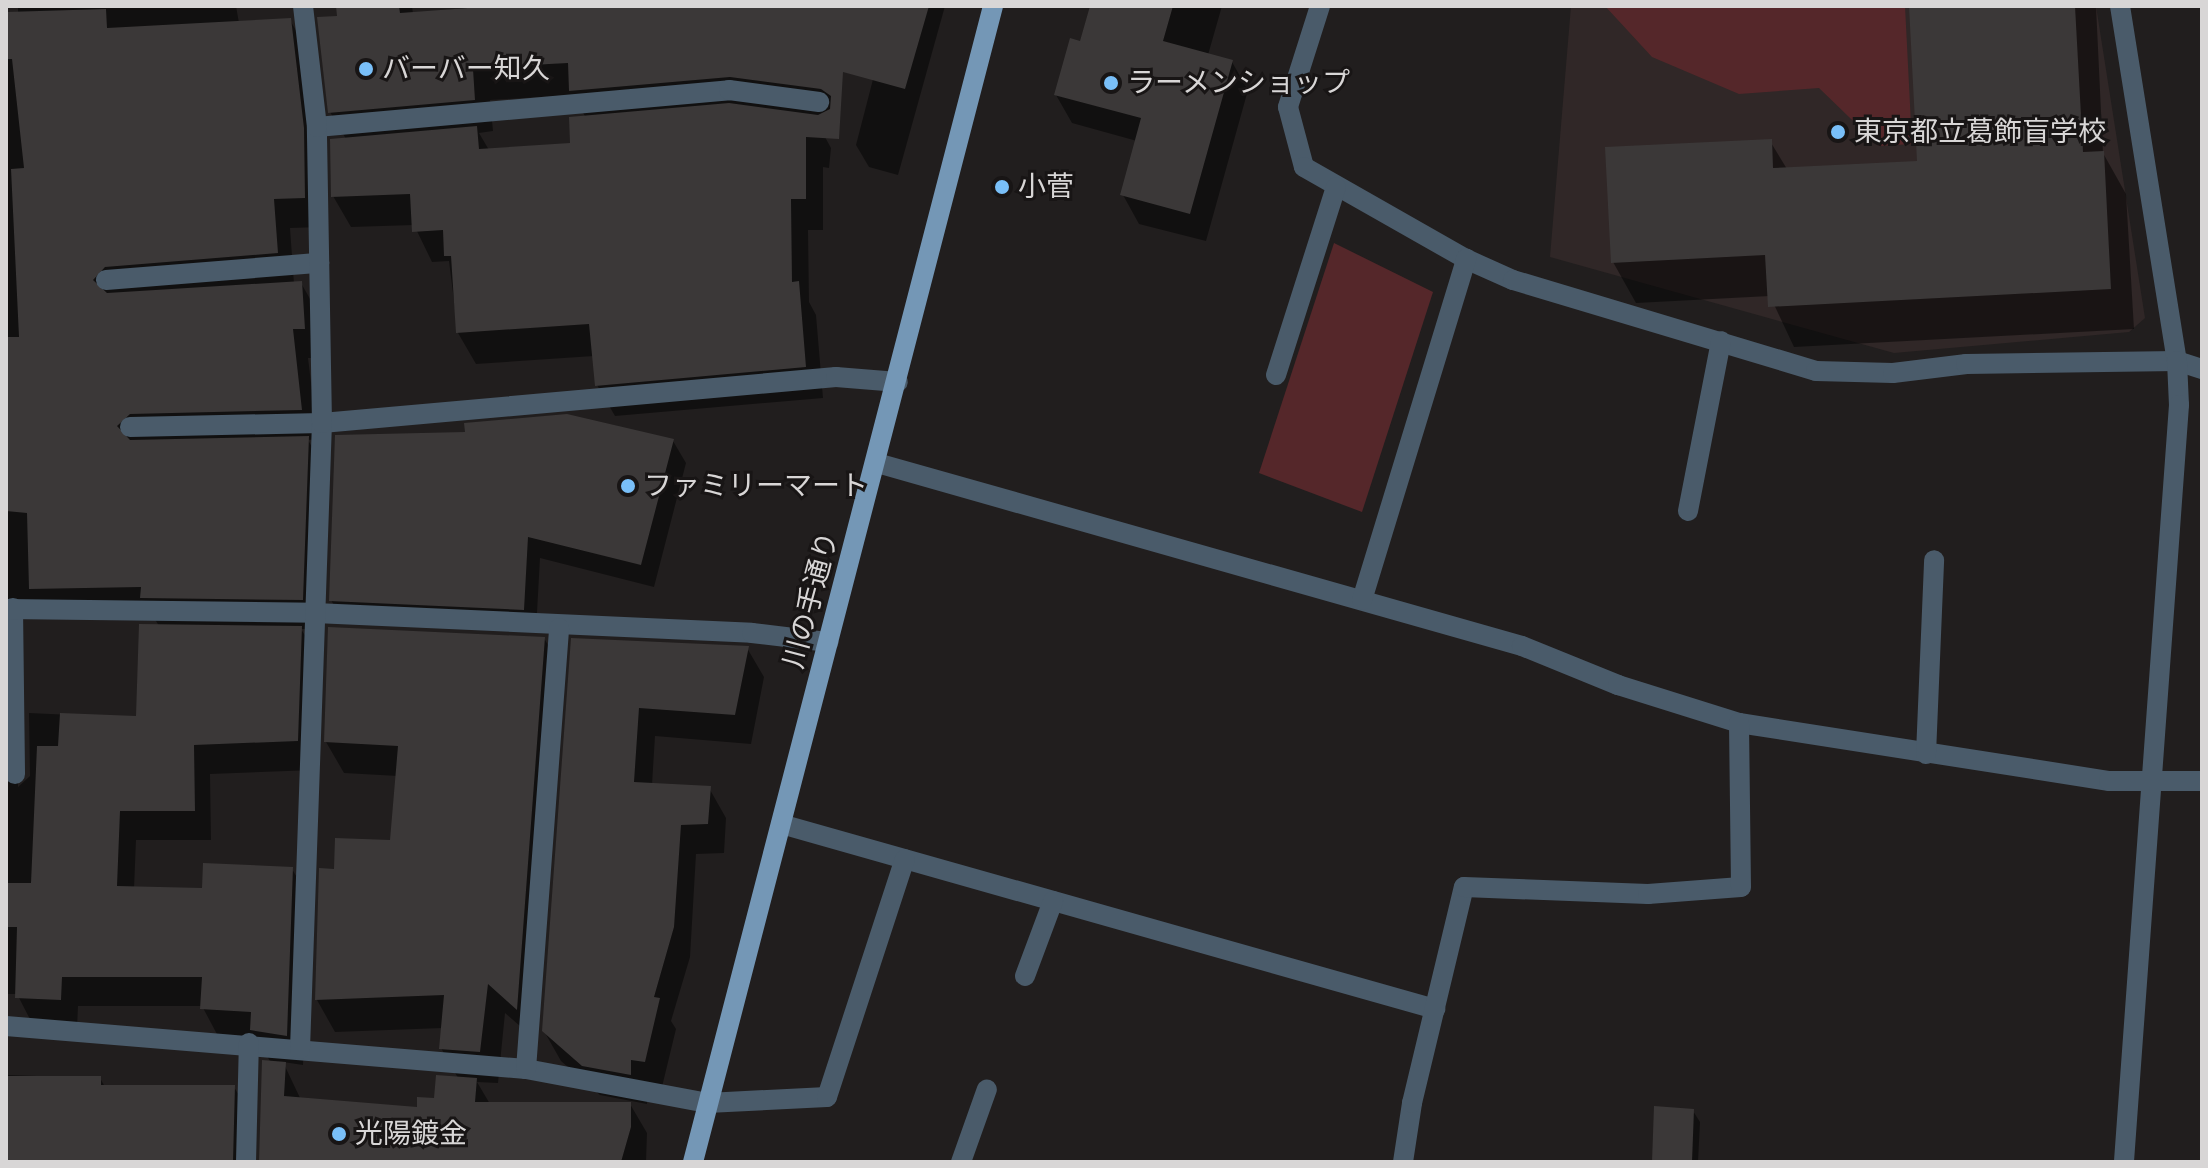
<!DOCTYPE html>
<meta charset="utf-8">
<style>
body{margin:0}
#map{position:relative;width:2208px;height:1168px;overflow:hidden;background:#211e1e;font-family:Signika,"Noto Sans JP",sans-serif}
div>[style]{position:absolute}
.built>*{inset:0;background:#302727}
.green>*{inset:0;background:#55272a}
.shadow>*{inset:0;background:#0007}
.building>*{inset:0;background:#3b3838}
.minor>*{height:20px;margin:-10px;padding:0 10px;transform-origin:10px;border-radius:10px;background:#4a5b6a}
.major>*{height:20px;margin:-10px;padding:0 10px;transform-origin:10px;border-radius:10px;background:#7497b6}
.dots>*{width:22px;height:22px;translate:-50% -50%;box-sizing:border-box;border:4px solid #181515;border-radius:50%}
span{translate:-50% -50%;white-space:nowrap;text-align:center;line-height:1.15;-webkit-text-stroke:6px #181515;paint-order:stroke}
.poi-label{font-size:28px;color:#d8d6d6}
.left{translate:0 -50%;text-align:left}
.street-label{font-size:28px;color:#d8d6d6}
.frame{position:absolute;inset:0;border:8px solid #d8d6d6;pointer-events:none}
</style>
<div id="map">
<div class="built">
<i style="clip-path:polygon(1571px 6px,2096px 6px,2145px 318px,2129px 332px,1894px 353px,1550px 257px)"></i>
</div>
<div class="green">
<i style="clip-path:polygon(1605px 6px,1905px 6px,1912px 144px,1879px 146px,1819px 88px,1739px 94px,1652px 57px)"></i>
<i style="clip-path:polygon(1334px 243px,1433px 292px,1362px 512px,1259px 473px)"></i>
</div>
<div class="shadow">
<i style="clip-path:polygon(evenodd,18px 6px,236px 6px,239px 23px,290px 20px,307px 50px,321px 227px,290px 228px,294px 284px,301px 283px,318px 313px,321px 358px,308px 358px,318px 439px,308px 440px,324px 468px,319px 629px,301px 629px,318px 657px,314px 770px,210px 774px,211px 840px,136px 840px,134px 889px,204px 890px,292px 869px,309px 898px,303px 1065px,283px 1062px,301px 1100px,418px 1109px,435px 1101px,458px 1078px,441px 1048px,443px 1028px,335px 1032px,317px 1000px,336px 871px,392px 842px,398px 776px,344px 773px,326px 742px,544px 638px,562px 670px,535px 1039px,505px 1013px,498px 1083px,477px 1082px,490px 1104px,630px 1104px,647px 1133px,646px 1162px,261px 1162px,271px 1063px,258px 1040px,219px 1038px,202px 1006px,78px 1006px,77px 1029px,34px 1027px,17px 994px,6px 994px,6px 14px,18px 14px,18px 6px,153px 616px,159px 626px,138px 718px,29px 713px,30px 776px,18px 787px,17px 619px,153px 616px)"></i>
<i style="clip-path:polygon(evenodd,338px 6px,412px 6px,413px 14px,481px 6px,850px 6px,836px 120px,814px 117px,831px 148px,829px 168px,823px 167px,823px 230px,808px 230px,809px 302px,816px 315px,823px 398px,615px 416px,597px 385px,594px 356px,476px 364px,458px 333px,449px 261px,432px 262px,414px 225px,351px 227px,333px 196px,346px 139px,330px 112px,338px 6px,573px 95px,586px 118px,572px 145px,489px 150px,479px 133px,493px 131px,490px 100px,573px 95px)"></i>
<i style="clip-path:polygon(892px 6px,945px 6px,898px 175px,869px 167px,856px 145px)"></i>
<i style="clip-path:polygon(1092px 6px,1222px 6px,1208px 55px,1232px 62px,1248px 90px,1206px 241px,1139px 224px,1123px 195px,1137px 141px,1072px 123px,1056px 95px,1081px 43px)"></i>
<i style="clip-path:polygon(1911px 6px,2096px 6px,2103px 153px,2126px 194px,2134px 329px,1794px 347px,1770px 296px,1636px 303px,1613px 262px,1770px 141px,1787px 169px,1919px 163px)"></i>
<i style="clip-path:polygon(673px 441px,686px 463px,654px 587px,540px 558px,536px 631px,344px 623px,331px 600px)"></i>
<i style="clip-path:polygon(573px 640px,747px 648px,764px 677px,751px 744px,655px 736px,652px 785px,709px 788px,726px 818px,724px 853px,696px 854px,690px 957px,671px 1021px,676px 1029px,661px 1091px,647px 1088px,647px 1104px,600px 1095px,561px 1061px,544px 1031px)"></i>
<i style="clip-path:polygon(6px 1075px,100px 1078px,105px 1087px,234px 1087px,251px 1116px,250px 1162px,6px 1162px)"></i>
<i style="clip-path:polygon(1693px 1111px,1700px 1122px,1698px 1162px,1653px 1162px)"></i>
</div>
<div class="building">
<i style="clip-path:polygon(336px 6px,399px 6px,400px 13px,495px 6px,929px 6px,905px 89px,843px 72px,839px 139px,806px 137px,806px 199px,791px 199px,792px 282px,799px 281px,806px 367px,595px 386px,589px 324px,456px 333px,451px 256px,444px 256px,443px 230px,412px 232px,410px 194px,331px 197px,330px 139px,477px 126px,479px 149px,570px 143px,569px 117px,729px 103px,818px 115px,830px 109px,831px 96px,821px 89px,730px 77px,569px 91px,568px 63px,549px 64px,473px 69px,475px 100px,328px 113px,317px 17px,337px 16px)"></i>
<i style="clip-path:polygon(1090px 6px,1173px 6px,1163px 41px,1233px 60px,1190px 214px,1120px 195px,1141px 118px,1054px 95px,1070px 38px,1080px 41px)"></i>
<i style="clip-path:polygon(1909px 6px,2075px 6px,2083px 152px,2104px 151px,2111px 289px,1768px 307px,1765px 255px,1611px 263px,1605px 147px,1772px 139px,1773px 168px,1917px 161px)"></i>
<i style="clip-path:polygon(106px 9px,107px 28px,291px 18px,304px 128px,305px 198px,274px 199px,278px 253px,105px 267px,93px 280px,107px 293px,302px 281px,305px 329px,293px 329px,302px 410px,130px 414px,117px 426px,130px 440px,309px 436px,303px 600px,140px 598px,141px 587px,29px 589px,27px 513px,6px 511px,6px 337px,19px 337px,11px 169px,24px 168px,12px 59px,6px 59px,6px 12px)"></i>
<i style="clip-path:polygon(567px 414px,674px 439px,641px 565px,528px 537px,524px 610px,329px 601px,335px 435px,465px 432px,464px 423px)"></i>
<i style="clip-path:polygon(139px 624px,302px 626px,298px 741px,194px 745px,195px 811px,120px 811px,117px 886px,202px 888px,203px 863px,293px 867px,287px 1036px,250px 1030px,251px 1012px,200px 1009px,202px 977px,62px 977px,61px 1000px,15px 998px,17px 927px,6px 927px,6px 883px,31px 883px,37px 746px,58px 746px,60px 713px,136px 716px)"></i>
<i style="clip-path:polygon(328px 627px,545px 637px,517px 1010px,488px 984px,480px 1052px,439px 1049px,444px 995px,315px 1000px,319px 868px,334px 869px,335px 838px,390px 840px,398px 746px,324px 742px)"></i>
<i style="clip-path:polygon(571px 638px,749px 646px,735px 715px,639px 708px,634px 782px,711px 786px,708px 824px,681px 825px,674px 927px,654px 997px,660px 998px,645px 1062px,631px 1060px,631px 1075px,582px 1066px,542px 1031px)"></i>
<i style="clip-path:polygon(262px 1060px,286px 1062px,284px 1096px,417px 1107px,417px 1097px,434px 1098px,436px 1075px,477px 1078px,475px 1102px,631px 1102px,631px 1127px,621px 1162px,259px 1162px)"></i>
<i style="clip-path:polygon(6px 1076px,101px 1076px,101px 1085px,235px 1085px,233px 1162px,6px 1162px)"></i>
<i style="clip-path:polygon(1654px 1106px,1694px 1109px,1692px 1162px,1652px 1162px)"></i>
</div>
<div class="minor">
<i style="left:1320px;top:6px;width:106px;rotate:107.6deg"></i>
<i style="left:1288px;top:107px;width:62px;rotate:75.1deg"></i>
<i style="left:1304px;top:167px;width:186px;rotate:29.6deg"></i>
<i style="left:1466px;top:259px;width:51px;rotate:24.1deg"></i>
<i style="left:1513px;top:280px;width:316px;rotate:16.7deg"></i>
<i style="left:1816px;top:371px;width:77px;rotate:1.5deg"></i>
<i style="left:1893px;top:373px;width:74px;rotate:-7deg"></i>
<i style="left:1966px;top:364px;width:211px;rotate:-0.8deg"></i>
<i style="left:2177px;top:361px;width:26px;rotate:18deg"></i>
<i style="left:2120px;top:6px;width:360px;rotate:80.9deg"></i>
<i style="left:2177px;top:361px;width:44px;rotate:87.4deg"></i>
<i style="left:2179px;top:405px;width:759px;rotate:94.16deg"></i>
<i style="left:317px;top:127px;width:414px;rotate:-5.1deg"></i>
<i style="left:729px;top:90px;width:91px;rotate:7.6deg"></i>
<i style="left:106px;top:280px;width:214px;rotate:-4.6deg"></i>
<i style="left:1276px;top:375px;width:197px;rotate:-72.3deg"></i>
<i style="left:130px;top:427px;width:192px;rotate:-1.2deg"></i>
<i style="left:322px;top:423px;width:516px;rotate:-5.11deg"></i>
<i style="left:836px;top:377px;width:62px;rotate:4.6deg"></i>
<i style="left:877px;top:463px;width:670px;rotate:15.84deg"></i>
<i style="left:1522px;top:646px;width:104px;rotate:22.1deg"></i>
<i style="left:1618px;top:685px;width:127px;rotate:17.4deg"></i>
<i style="left:1739px;top:723px;width:375px;rotate:8.9deg"></i>
<i style="left:2109px;top:781px;width:93px"></i>
<i style="left:1688px;top:511px;width:173px;rotate:-79deg"></i>
<i style="left:1362px;top:600px;width:357px;rotate:-73deg"></i>
<i style="left:13px;top:608px;width:166px;rotate:89.3deg"></i>
<i style="left:6px;top:609px;width:309px;rotate:0.7deg"></i>
<i style="left:315px;top:613px;width:437px;rotate:2.6deg"></i>
<i style="left:752px;top:633px;width:77px;rotate:6.8deg"></i>
<i style="left:1926px;top:754px;width:194px;rotate:-87.6deg"></i>
<i style="left:781px;top:824px;width:680px;rotate:15.79deg"></i>
<i style="left:1025px;top:976px;width:80px;rotate:-69.5deg"></i>
<i style="left:6px;top:1026px;width:522px;rotate:4.73deg"></i>
<i style="left:526px;top:1069px;width:184px;rotate:10.6deg"></i>
<i style="left:707px;top:1103px;width:120px;rotate:-2.9deg"></i>
<i style="left:827px;top:1097px;width:250px;rotate:-71.9deg"></i>
<i style="left:300px;top:1049px;width:626px;rotate:-87.99deg"></i>
<i style="left:322px;top:423px;width:296px;rotate:-91deg"></i>
<i style="left:317px;top:127px;width:122px;rotate:-96.6deg"></i>
<i style="left:526px;top:1069px;width:442px;rotate:-85.7deg"></i>
<i style="left:246px;top:1162px;width:119px;rotate:-88.6deg"></i>
<i style="left:961px;top:1162px;width:77px;rotate:-70.4deg"></i>
<i style="left:1403px;top:1162px;width:60px;rotate:-81.3deg"></i>
<i style="left:1412px;top:1103px;width:222px;rotate:-76.5deg"></i>
<i style="left:1464px;top:887px;width:184px;rotate:2.2deg"></i>
<i style="left:1648px;top:894px;width:93px;rotate:-4.3deg"></i>
<i style="left:1741px;top:887px;width:164px;rotate:-90.7deg"></i>
</div>
<div class="major">
<i style="left:693px;top:1162px;width:1194px;rotate:-75.45deg"></i>
</div>
<div class="dots">
<i style="left:366px;top:69px;background:#79bff8"></i>
<i style="left:1111px;top:83px;background:#79bff8"></i>
<i style="left:1838px;top:132px;background:#79bff8"></i>
<i style="left:1002px;top:187px;background:#79bff8"></i>
<i style="left:628px;top:486px;background:#79bff8"></i>
<i style="left:339px;top:1134px;background:#79bff8"></i>
</div>
<div class="poi-label">
<span class="left" style="left:382px;top:69px">バーバー知久</span>
<span class="left" style="left:1127px;top:83px">ラーメンショップ</span>
<span class="left" style="left:1854px;top:132px">東京都立葛飾盲学校</span>
<span class="left" style="left:1018px;top:187px">小菅</span>
<span class="left" style="left:644px;top:486px">ファミリーマート</span>
<span class="left" style="left:355px;top:1134px">光陽鍍金</span>
</div>
<div class="street-label">
<span style="left:811px;top:600px;rotate:-75deg">川の手通り</span>
</div>
<div class="frame"></div>
</div>
